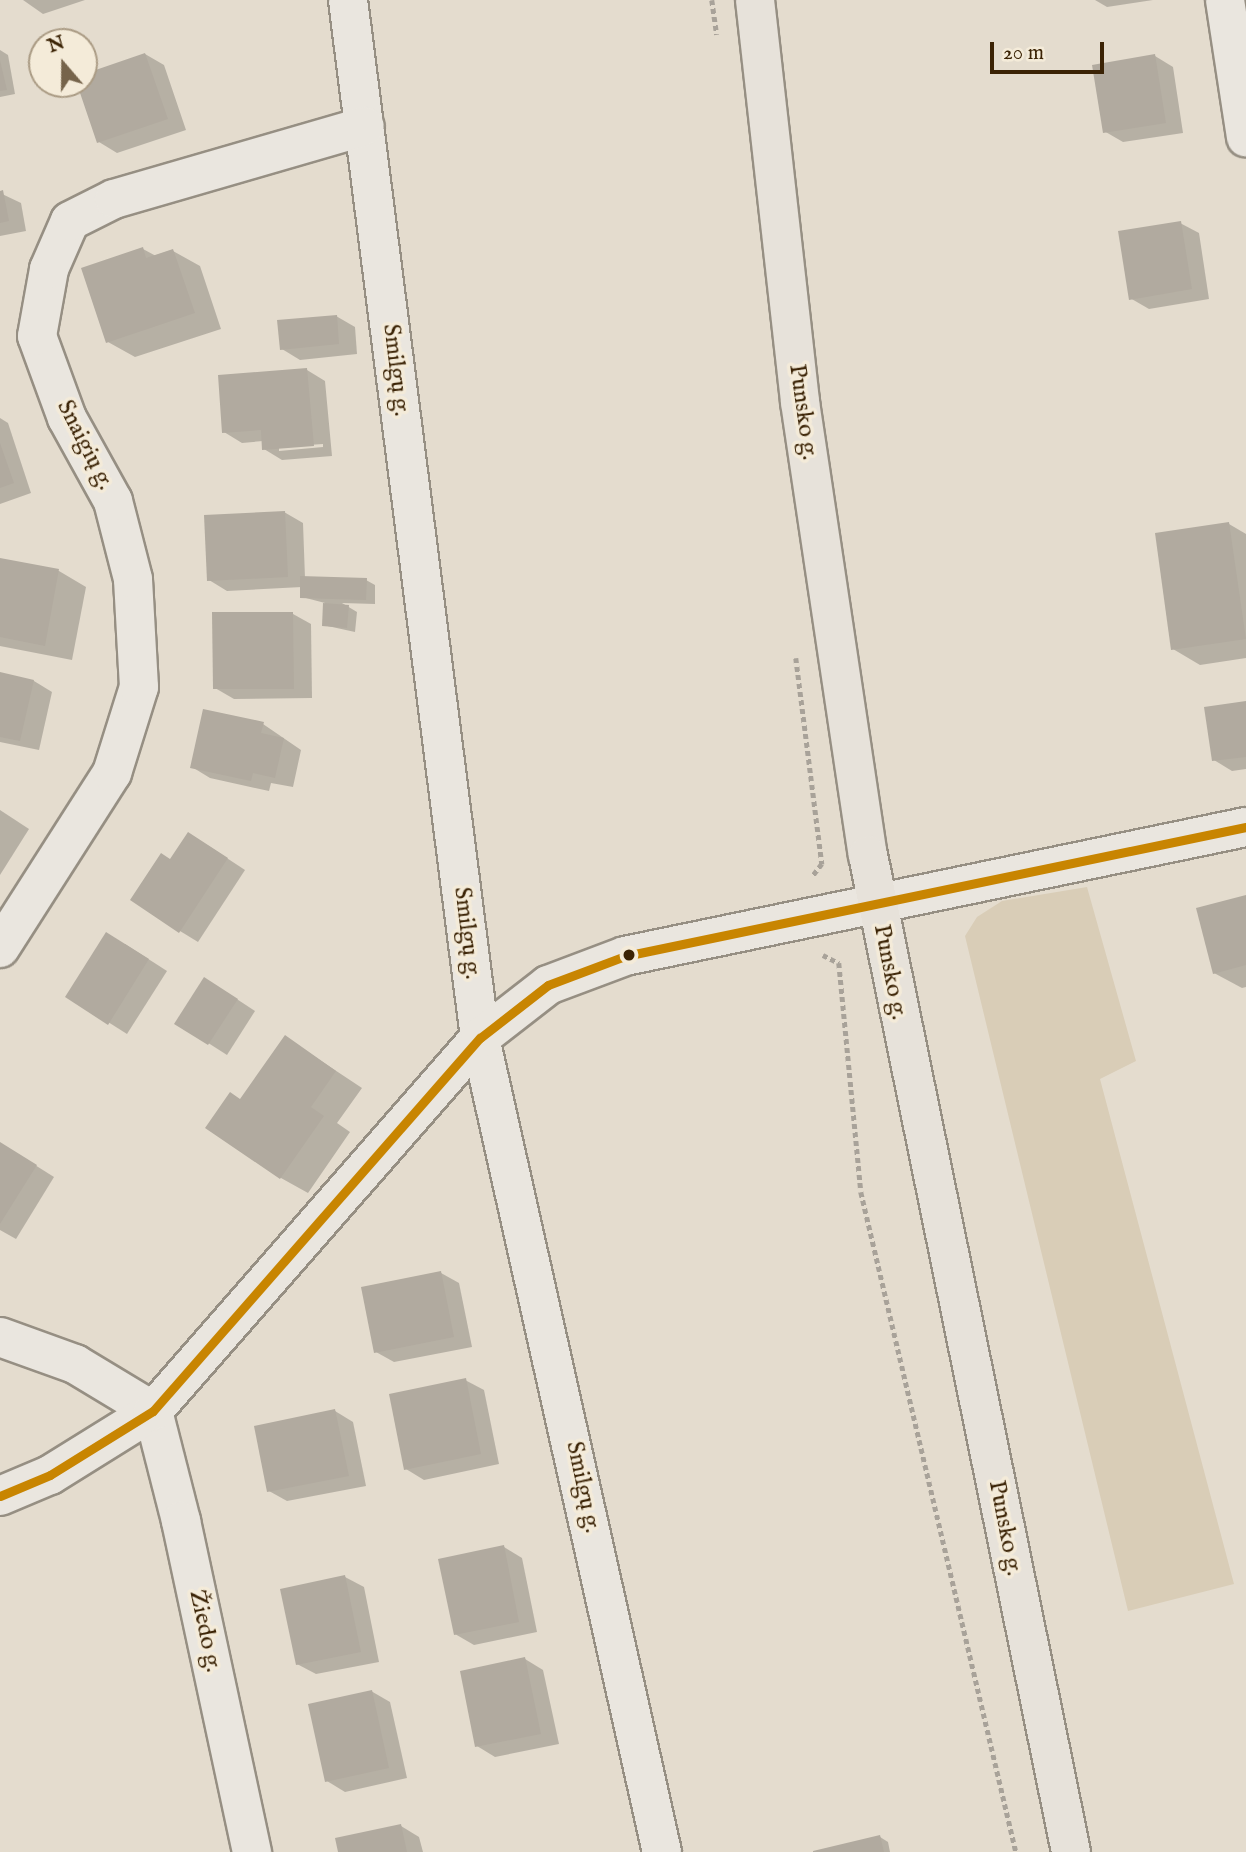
<!DOCTYPE html>
<meta charset="utf-8">
<style>
body{margin:0}
#map{position:relative;width:1246px;height:1852px;overflow:hidden;background:#e4dcce;font-family:"IM FELL English",serif}
div>[style]{position:absolute}
.green>*{inset:0;background:#d9cdb7}
.shadow>*{inset:0;background:#0003}
.building>*{inset:0;background:#b1aa9f}
.path>*{height:4.5px;margin-top:-2.25px;transform-origin:0;background:repeating-linear-gradient(90deg,#a8a299 0 5px,transparent 0 8.5px)}
.roads{filter:drop-shadow(2px 0 #968f83) drop-shadow(-2px 0 #968f83) drop-shadow(0 2px #968f83) drop-shadow(0 -2px #968f83)}
.minor>*{height:38px;margin:-19px;padding:0 19px;transform-origin:19px;border-radius:19px;background:#eae6df}
.major>*{height:38px;margin:-19px;padding:0 19px;transform-origin:19px;border-radius:19px;background:#e7e2da}
.bus-1>*{height:9px;margin:-4.5px;padding:0 4.5px;transform-origin:4.5px;border-radius:4.5px;background:#c88501}
.dots>*{width:19px;height:19px;translate:-50% -50%;box-sizing:border-box;border:4px solid #f4ebd9;border-radius:50%}
span{translate:-50% -50%;white-space:nowrap;text-align:center;line-height:1.15;-webkit-text-stroke:7px #f4ebd9;paint-order:stroke}
.street-label{font-size:24px;color:#3b2305}
.north{position:absolute;left:28px;top:28px;width:70px;height:70px;box-sizing:border-box;background:#f4ebd9;border:2px solid #aa9b84;border-radius:50%;rotate:340deg;font-size:19px;font-weight:700;line-height:28px;text-align:center;color:#3b2305}
.north::after{content:'';display:block;margin:auto;width:24px;height:32px;background:#76644b;clip-path:polygon(50% 0,100% 100%,50% 72%,0 100%)}
.scale{position:absolute;left:990px;top:42px;width:114px;height:32px;box-sizing:border-box;border:4px solid #3b2305;border-top:0;padding-left:9px;font-size:21px;line-height:24px;white-space:nowrap;color:#3b2305;-webkit-text-stroke:5px #f4ebd9;paint-order:stroke}
</style>
<div id="map">
<div class="green">
<i style="clip-path:polygon(1087px 887px,1136px 1061px,1100px 1079px,1234px 1584px,1128px 1611px,965px 936px,977px 917px,1002px 901px)"></i>
</div>
<div class="shadow">
<i style="clip-path:polygon(23px 0,85px 0,43px 14px)"></i>
<i style="clip-path:polygon(1095px 0,1153px 0,1107px 7px)"></i>
<i style="clip-path:polygon(0 50px,8px 55px,15px 94px,0 97px)"></i>
<i style="clip-path:polygon(145px 54px,164px 65px,186px 130px,117px 153px,99px 142px,79px 84px,84px 84px,84px 76px)"></i>
<i style="clip-path:polygon(1155px 56px,1173px 67px,1183px 133px,1123px 142px,1104px 131px)"></i>
<i style="clip-path:polygon(0 193px,21px 203px,26px 231px,0 236px)"></i>
<i style="clip-path:polygon(1180px 223px,1199px 233px,1209px 299px,1149px 309px,1130px 298px)"></i>
<i style="clip-path:polygon(143px 249px,156px 256px,173px 251px,200px 266px,221px 329px,135px 357px,108px 342px)"></i>
<i style="clip-path:polygon(336px 316px,355px 327px,357px 354px,300px 360px,282px 349px)"></i>
<i style="clip-path:polygon(evenodd,307px 370px,325px 381px,332px 456px,282px 460px,264px 449px,263px 441px,242px 443px,224px 432px,307px 370px,323px 444px,323px 447px,279px 451px,279px 447px,323px 444px)"></i>
<i style="clip-path:polygon(0 418px,8px 423px,31px 493px,0 504px)"></i>
<i style="clip-path:polygon(284px 512px,303px 523px,305px 578px,366px 580px,375px 585px,375px 604px,342px 603px,357px 612px,355px 632px,323px 625px,325px 603px,302px 597px,302px 587px,227px 591px,209px 580px)"></i>
<i style="clip-path:polygon(1229px 524px,1246px 534px,1246px 658px,1200px 665px,1173px 649px)"></i>
<i style="clip-path:polygon(0 560px,59px 571px,86px 587px,72px 660px,0 646px)"></i>
<i style="clip-path:polygon(293px 614px,311px 624px,312px 698px,234px 699px,215px 688px)"></i>
<i style="clip-path:polygon(0 674px,34px 681px,52px 692px,39px 750px,0 742px)"></i>
<i style="clip-path:polygon(1246px 702px,1246px 769px,1232px 771px,1214px 760px)"></i>
<i style="clip-path:polygon(263px 724px,301px 750px,293px 787px,271px 783px,269px 791px,210px 778px,192px 767px)"></i>
<i style="clip-path:polygon(0 810px,29px 829px,0 875px)"></i>
<i style="clip-path:polygon(207px 845px,245px 870px,198px 942px,180px 931px,171px 860px)"></i>
<i style="clip-path:polygon(1246px 897px,1246px 987px,1242px 988px,1214px 973px)"></i>
<i style="clip-path:polygon(125px 944px,167px 971px,127px 1034px,67px 996px)"></i>
<i style="clip-path:polygon(223px 990px,255px 1011px,227px 1055px,177px 1023px)"></i>
<i style="clip-path:polygon(285px 1037px,362px 1088px,337px 1123px,350px 1132px,308px 1193px,281px 1178px,241px 1100px)"></i>
<i style="clip-path:polygon(0 1143px,54px 1177px,16px 1239px,0 1230px)"></i>
<i style="clip-path:polygon(441px 1273px,459px 1283px,472px 1347px,394px 1362px,376px 1352px)"></i>
<i style="clip-path:polygon(465px 1380px,484px 1390px,499px 1464px,424px 1480px,406px 1469px)"></i>
<i style="clip-path:polygon(335px 1411px,353px 1422px,366px 1486px,287px 1501px,269px 1491px)"></i>
<i style="clip-path:polygon(504px 1547px,522px 1558px,537px 1632px,474px 1645px,455px 1634px)"></i>
<i style="clip-path:polygon(345px 1577px,364px 1587px,379px 1662px,316px 1674px,297px 1664px)"></i>
<i style="clip-path:polygon(525px 1659px,543px 1670px,559px 1744px,495px 1757px,477px 1746px)"></i>
<i style="clip-path:polygon(371px 1691px,390px 1702px,407px 1778px,345px 1792px,327px 1781px)"></i>
<i style="clip-path:polygon(401px 1826px,419px 1837px,423px 1852px,340px 1852px)"></i>
<i style="clip-path:polygon(880px 1837px,888px 1842px,890px 1852px,816px 1852px)"></i>
</div>
<div class="building">
<i style="clip-path:polygon(145px 53px,168px 119px,97px 143px,77px 84px,84px 84px,84px 74px)"></i>
<i style="clip-path:polygon(1155px 54px,1166px 123px,1103px 133px,1092px 65px)"></i>
<i style="clip-path:polygon(0 60px,7px 90px,0 91px)"></i>
<i style="clip-path:polygon(3px 190px,9px 221px,0 223px,0 191px)"></i>
<i style="clip-path:polygon(1181px 221px,1192px 289px,1129px 300px,1118px 231px)"></i>
<i style="clip-path:polygon(143px 247px,146px 258px,173px 249px,195px 313px,106px 343px,81px 268px)"></i>
<i style="clip-path:polygon(337px 315px,339px 344px,280px 350px,277px 320px)"></i>
<i style="clip-path:polygon(307px 368px,314px 446px,262px 450px,261px 430px,222px 433px,218px 375px)"></i>
<i style="clip-path:polygon(0 443px,14px 483px,0 488px)"></i>
<i style="clip-path:polygon(285px 511px,288px 577px,207px 581px,204px 515px)"></i>
<i style="clip-path:polygon(1229px 522px,1246px 639px,1171px 650px,1155px 533px)"></i>
<i style="clip-path:polygon(0 558px,59px 569px,45px 646px,0 637px)"></i>
<i style="clip-path:polygon(300px 576px,367px 578px,366px 600px,300px 598px)"></i>
<i style="clip-path:polygon(323px 603px,349px 605px,347px 628px,322px 626px)"></i>
<i style="clip-path:polygon(212px 612px,293px 612px,294px 689px,213px 689px)"></i>
<i style="clip-path:polygon(0 672px,34px 680px,20px 741px,0 737px)"></i>
<i style="clip-path:polygon(1246px 701px,1246px 757px,1212px 761px,1204px 707px)"></i>
<i style="clip-path:polygon(203px 709px,264px 722px,261px 733px,284px 738px,275px 778px,253px 773px,251px 781px,190px 768px)"></i>
<i style="clip-path:polygon(188px 832px,228px 858px,179px 933px,130px 900px,161px 853px,170px 859px)"></i>
<i style="clip-path:polygon(1246px 895px,1246px 965px,1213px 974px,1196px 908px)"></i>
<i style="clip-path:polygon(106px 932px,149px 959px,108px 1025px,65px 997px)"></i>
<i style="clip-path:polygon(204px 977px,238px 999px,208px 1045px,174px 1024px)"></i>
<i style="clip-path:polygon(285px 1035px,336px 1071px,311px 1107px,324px 1116px,280px 1179px,205px 1128px,230px 1092px,240px 1099px)"></i>
<i style="clip-path:polygon(0 1142px,37px 1165px,0 1224px)"></i>
<i style="clip-path:polygon(441px 1271px,454px 1337px,374px 1353px,361px 1287px)"></i>
<i style="clip-path:polygon(466px 1378px,481px 1454px,404px 1470px,389px 1394px)"></i>
<i style="clip-path:polygon(335px 1409px,349px 1476px,267px 1492px,254px 1426px)"></i>
<i style="clip-path:polygon(504px 1545px,519px 1622px,454px 1635px,438px 1559px)"></i>
<i style="clip-path:polygon(345px 1575px,361px 1652px,296px 1665px,280px 1589px)"></i>
<i style="clip-path:polygon(525px 1657px,541px 1734px,475px 1747px,460px 1671px)"></i>
<i style="clip-path:polygon(372px 1690px,389px 1768px,325px 1782px,308px 1704px)"></i>
<i style="clip-path:polygon(401px 1824px,407px 1852px,338px 1852px,335px 1838px)"></i>
<i style="clip-path:polygon(880px 1835px,884px 1852px,813px 1852px,813px 1851px)"></i>
</div>
<div class="path">
<i style="left:712px;top:0;width:35px;rotate:82deg"></i>
<i style="left:796px;top:658px;width:208px;rotate:82.8deg"></i>
<i style="left:822px;top:864px;width:15px;rotate:127deg"></i>
<i style="left:823px;top:955px;width:18px;rotate:27deg"></i>
<i style="left:839px;top:963px;width:230px;rotate:84.5deg"></i>
<i style="left:861px;top:1192px;width:678px;rotate:76.78deg"></i>
</div>
<div class="roads">
<div class="minor">
<i style="left:348px;top:0;width:1046px;rotate:82.75deg"></i>
<i style="left:480px;top:1038px;width:834px;rotate:77.4deg"></i>
<i style="left:1225px;top:0;width:139px;rotate:81.3deg"></i>
<i style="left:0;top:948px;width:208px;rotate:-57.4deg"></i>
<i style="left:112px;top:773px;width:90px;rotate:-72.6deg"></i>
<i style="left:139px;top:687px;width:108px;rotate:-93.2deg"></i>
<i style="left:133px;top:579px;width:81px;rotate:-104.4deg"></i>
<i style="left:113px;top:501px;width:95px;rotate:-119deg"></i>
<i style="left:67px;top:418px;width:87px;rotate:-110.1deg"></i>
<i style="left:37px;top:336px;width:68px;rotate:-79.8deg"></i>
<i style="left:49px;top:269px;width:52px;rotate:-66.4deg"></i>
<i style="left:70px;top:221px;width:49px;rotate:-26.6deg"></i>
<i style="left:114px;top:199px;width:261px;rotate:-16.2deg"></i>
<i style="left:0;top:1337px;width:80px;rotate:19.8deg"></i>
<i style="left:75px;top:1364px;width:91px;rotate:31.1deg"></i>
<i style="left:153px;top:1411px;width:114px;rotate:75.7deg"></i>
<i style="left:181px;top:1521px;width:339px;rotate:77.9deg"></i>
<i style="left:0;top:1496px;width:54px;rotate:-22.8deg"></i>
<i style="left:50px;top:1475px;width:121px;rotate:-31.9deg"></i>
<i style="left:153px;top:1411px;width:496px;rotate:-48.8deg"></i>
<i style="left:480px;top:1038px;width:86px;rotate:-37.9deg"></i>
<i style="left:548px;top:985px;width:82px;rotate:-20.6deg"></i>
<i style="left:625px;top:956px;width:634px;rotate:-11.74deg"></i>
</div>
<div class="major">
<i style="left:755px;top:0;width:405px;rotate:83.6deg"></i>
<i style="left:800px;top:402px;width:458px;rotate:81.5deg"></i>
<i style="left:868px;top:855px;width:1017px;rotate:78.49deg"></i>
</div>
</div>
<div class="bus-1">
<i style="left:0;top:1496px;width:54px;rotate:-22.8deg"></i>
<i style="left:50px;top:1475px;width:121px;rotate:-31.9deg"></i>
<i style="left:153px;top:1411px;width:496px;rotate:-48.8deg"></i>
<i style="left:480px;top:1038px;width:86px;rotate:-37.9deg"></i>
<i style="left:548px;top:985px;width:82px;rotate:-20.6deg"></i>
<i style="left:625px;top:956px;width:634px;rotate:-11.74deg"></i>
</div>
<div class="dots">
<i style="left:629px;top:955px;background:#3b2305"></i>
</div>
<div class="street-label">
<span style="left:396px;top:370px;rotate:83deg">Smilgų g.</span>
<span style="left:803px;top:412px;rotate:82deg">Punsko g.</span>
<span style="left:85px;top:445px;rotate:63deg">Snaigių g.</span>
<span style="left:467px;top:933px;rotate:83deg">Smilgų g.</span>
<span style="left:890px;top:972px;rotate:79deg">Punsko g.</span>
<span style="left:583px;top:1487px;rotate:78deg">Smilgų g.</span>
<span style="left:1005px;top:1528px;rotate:79deg">Punsko g.</span>
<span style="left:205px;top:1631px;rotate:78deg">Žiedo g.</span>
</div>
<div class="north">N</div>
<div class="scale">20 m</div>
</div>
